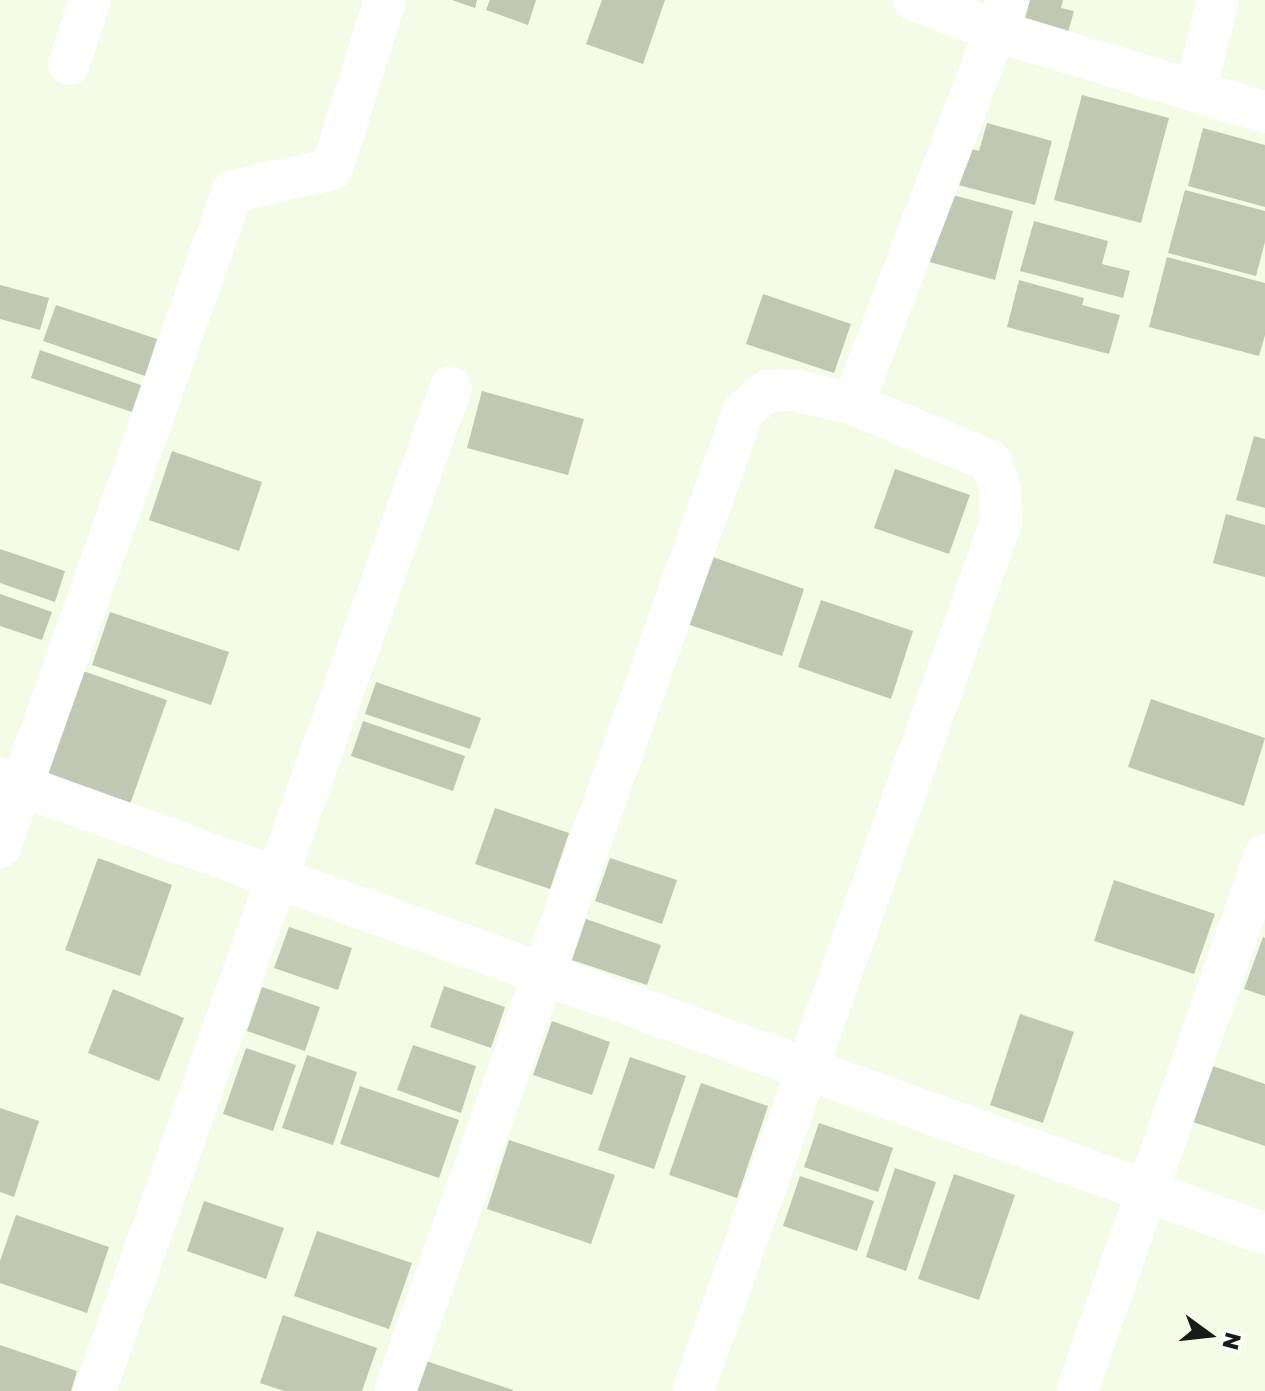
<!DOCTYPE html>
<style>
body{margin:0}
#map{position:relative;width:1265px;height:1391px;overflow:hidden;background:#f4fbe7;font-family:"Golos Text",sans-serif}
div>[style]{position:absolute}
.building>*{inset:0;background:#c0c8b4}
.minor>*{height:42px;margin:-21px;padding:0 21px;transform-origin:21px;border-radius:21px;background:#fff}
span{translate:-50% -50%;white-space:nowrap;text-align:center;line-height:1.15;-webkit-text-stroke:6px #fff;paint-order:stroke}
.north{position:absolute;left:1169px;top:1295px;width:80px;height:80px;-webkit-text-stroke:6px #fff;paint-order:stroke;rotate:105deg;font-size:22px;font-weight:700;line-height:32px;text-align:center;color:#191b14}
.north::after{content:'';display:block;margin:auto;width:28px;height:36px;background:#191b14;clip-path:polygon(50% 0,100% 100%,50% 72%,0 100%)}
</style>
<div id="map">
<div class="building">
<i style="clip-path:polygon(452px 0,477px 0,475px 8px)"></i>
<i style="clip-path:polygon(490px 0,536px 0,528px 25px,486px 10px)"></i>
<i style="clip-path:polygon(602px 0,665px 0,643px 64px,586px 44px)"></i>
<i style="clip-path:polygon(1030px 0,1063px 0,1061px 8px,1074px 11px,1064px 46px,1021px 34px)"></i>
<i style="clip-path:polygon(1082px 95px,1169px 118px,1141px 223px,1054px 200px)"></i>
<i style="clip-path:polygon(987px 123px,1052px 141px,1035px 205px,954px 184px,964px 147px,979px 151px)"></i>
<i style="clip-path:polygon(1203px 128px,1265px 145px,1265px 207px,1188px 186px)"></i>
<i style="clip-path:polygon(1185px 190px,1265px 211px,1265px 242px,1256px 276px,1168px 253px)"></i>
<i style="clip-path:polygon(945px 193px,1013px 211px,995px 280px,926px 261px)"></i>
<i style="clip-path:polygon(1034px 221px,1108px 241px,1102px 264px,1130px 271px,1123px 298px,1020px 271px)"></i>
<i style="clip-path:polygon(1167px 257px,1265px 283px,1265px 335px,1259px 356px,1149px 327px)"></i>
<i style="clip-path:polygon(1019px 280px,1084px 298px,1082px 305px,1120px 315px,1109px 354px,1007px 327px)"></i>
<i style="clip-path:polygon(0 285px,49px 298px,40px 330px,0 319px)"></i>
<i style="clip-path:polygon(763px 294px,851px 324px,834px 373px,746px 344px)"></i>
<i style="clip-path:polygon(56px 305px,157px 339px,145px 376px,43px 341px)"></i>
<i style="clip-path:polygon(40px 350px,141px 385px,132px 412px,31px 378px)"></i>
<i style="clip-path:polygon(482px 391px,584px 419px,568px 475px,467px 448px)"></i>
<i style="clip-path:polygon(1254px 436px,1265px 439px,1265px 508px,1236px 500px)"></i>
<i style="clip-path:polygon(172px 451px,262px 482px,239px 551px,149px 520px)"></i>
<i style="clip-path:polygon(895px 469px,970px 495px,949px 554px,874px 528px)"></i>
<i style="clip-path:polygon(1226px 514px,1265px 525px,1265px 577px,1213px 563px)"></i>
<i style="clip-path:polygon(0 549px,65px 571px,55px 602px,0 583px)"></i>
<i style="clip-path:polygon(710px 556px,804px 589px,782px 656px,687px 624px)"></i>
<i style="clip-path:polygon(0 594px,52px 612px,42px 640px,0 626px)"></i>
<i style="clip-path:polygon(821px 600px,913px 631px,891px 699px,798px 667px)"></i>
<i style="clip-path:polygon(110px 612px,229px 652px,211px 705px,92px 665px)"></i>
<i style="clip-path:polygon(83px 671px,167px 700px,128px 810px,45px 780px)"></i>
<i style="clip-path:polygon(376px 682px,481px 718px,470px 749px,365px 714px)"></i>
<i style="clip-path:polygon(1151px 699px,1265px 738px,1244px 806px,1128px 767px)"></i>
<i style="clip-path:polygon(363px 721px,465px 756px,453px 791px,351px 756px)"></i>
<i style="clip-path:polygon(495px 808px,569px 833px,550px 889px,475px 864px)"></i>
<i style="clip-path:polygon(98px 858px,172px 885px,140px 976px,65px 950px)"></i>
<i style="clip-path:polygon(610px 858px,677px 880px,662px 924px,595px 901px)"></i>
<i style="clip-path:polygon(1114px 880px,1215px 914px,1194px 974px,1094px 941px)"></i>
<i style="clip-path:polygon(586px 919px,661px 945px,647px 985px,572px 960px)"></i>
<i style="clip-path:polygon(289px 927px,352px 948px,338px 990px,274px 968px)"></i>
<i style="clip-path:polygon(1263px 937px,1265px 938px,1265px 996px,1244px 989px)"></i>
<i style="clip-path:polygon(444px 986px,505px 1007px,491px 1048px,430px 1027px)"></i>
<i style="clip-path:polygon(262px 987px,320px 1007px,305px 1051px,247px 1031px)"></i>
<i style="clip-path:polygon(113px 989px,184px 1018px,159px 1081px,88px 1053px)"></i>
<i style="clip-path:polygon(1020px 1014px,1074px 1032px,1043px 1123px,990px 1105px)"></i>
<i style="clip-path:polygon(552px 1021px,610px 1042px,592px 1095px,533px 1075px)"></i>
<i style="clip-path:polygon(413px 1045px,476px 1066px,461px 1113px,397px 1090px)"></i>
<i style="clip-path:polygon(246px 1048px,296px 1065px,273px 1131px,223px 1114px)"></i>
<i style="clip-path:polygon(307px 1055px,357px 1072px,333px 1145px,282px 1128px)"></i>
<i style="clip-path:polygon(630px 1057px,686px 1076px,654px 1169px,598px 1150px)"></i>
<i style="clip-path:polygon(1213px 1066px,1265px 1084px,1265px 1146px,1193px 1122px)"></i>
<i style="clip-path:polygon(701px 1083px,768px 1106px,737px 1198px,669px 1175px)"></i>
<i style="clip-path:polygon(360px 1086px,459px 1120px,439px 1178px,340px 1144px)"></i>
<i style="clip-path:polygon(0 1108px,39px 1121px,14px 1197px,0 1192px)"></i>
<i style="clip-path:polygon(819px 1123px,893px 1148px,878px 1192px,804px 1167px)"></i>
<i style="clip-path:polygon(509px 1140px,615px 1175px,591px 1244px,487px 1209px)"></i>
<i style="clip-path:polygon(895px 1168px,936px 1182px,906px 1271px,866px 1257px)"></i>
<i style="clip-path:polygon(954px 1174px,1015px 1195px,979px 1300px,918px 1279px)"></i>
<i style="clip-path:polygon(800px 1176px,874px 1201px,857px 1251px,783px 1226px)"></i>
<i style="clip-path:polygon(204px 1201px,284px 1228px,266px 1279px,187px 1251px)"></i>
<i style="clip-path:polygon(16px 1215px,109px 1247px,87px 1313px,0 1283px,0 1261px)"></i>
<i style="clip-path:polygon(317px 1231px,412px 1263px,389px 1329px,294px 1296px)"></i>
<i style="clip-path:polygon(283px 1315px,377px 1348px,362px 1391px,284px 1391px,260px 1383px)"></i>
<i style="clip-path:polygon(0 1345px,77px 1371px,71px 1391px,0 1391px)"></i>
<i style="clip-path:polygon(423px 1360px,513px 1390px,513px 1391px,412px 1391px)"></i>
</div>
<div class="minor">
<i style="left:914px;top:0;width:88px;rotate:20.7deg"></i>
<i style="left:996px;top:31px;width:281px;rotate:16.8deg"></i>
<i style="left:69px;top:64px;width:67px;rotate:-71.8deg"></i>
<i style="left:1196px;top:89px;width:92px;rotate:-76.1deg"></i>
<i style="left:0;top:778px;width:1345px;rotate:19.82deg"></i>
<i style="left:0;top:847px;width:696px;rotate:-70.45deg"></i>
<i style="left:233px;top:191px;width:101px;rotate:-12.5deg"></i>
<i style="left:332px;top:169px;width:177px;rotate:-72.6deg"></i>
<i style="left:95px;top:1391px;width:1065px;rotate:-70.48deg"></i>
<i style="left:395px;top:1391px;width:1039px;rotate:-70.43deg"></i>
<i style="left:743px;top:412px;width:32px;rotate:-41deg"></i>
<i style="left:767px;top:391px;width:27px;rotate:-2deg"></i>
<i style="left:794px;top:390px;width:61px;rotate:13.3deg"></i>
<i style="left:853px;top:404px;width:432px;rotate:-69.1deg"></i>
<i style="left:693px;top:1391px;width:922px;rotate:-70.48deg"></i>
<i style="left:1001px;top:522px;width:34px;rotate:-92deg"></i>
<i style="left:1000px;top:488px;width:29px;rotate:-110deg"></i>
<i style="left:990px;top:461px;width:148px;rotate:-157.4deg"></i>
<i style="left:1077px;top:1391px;width:568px;rotate:-70.67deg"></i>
</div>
<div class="north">N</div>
</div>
